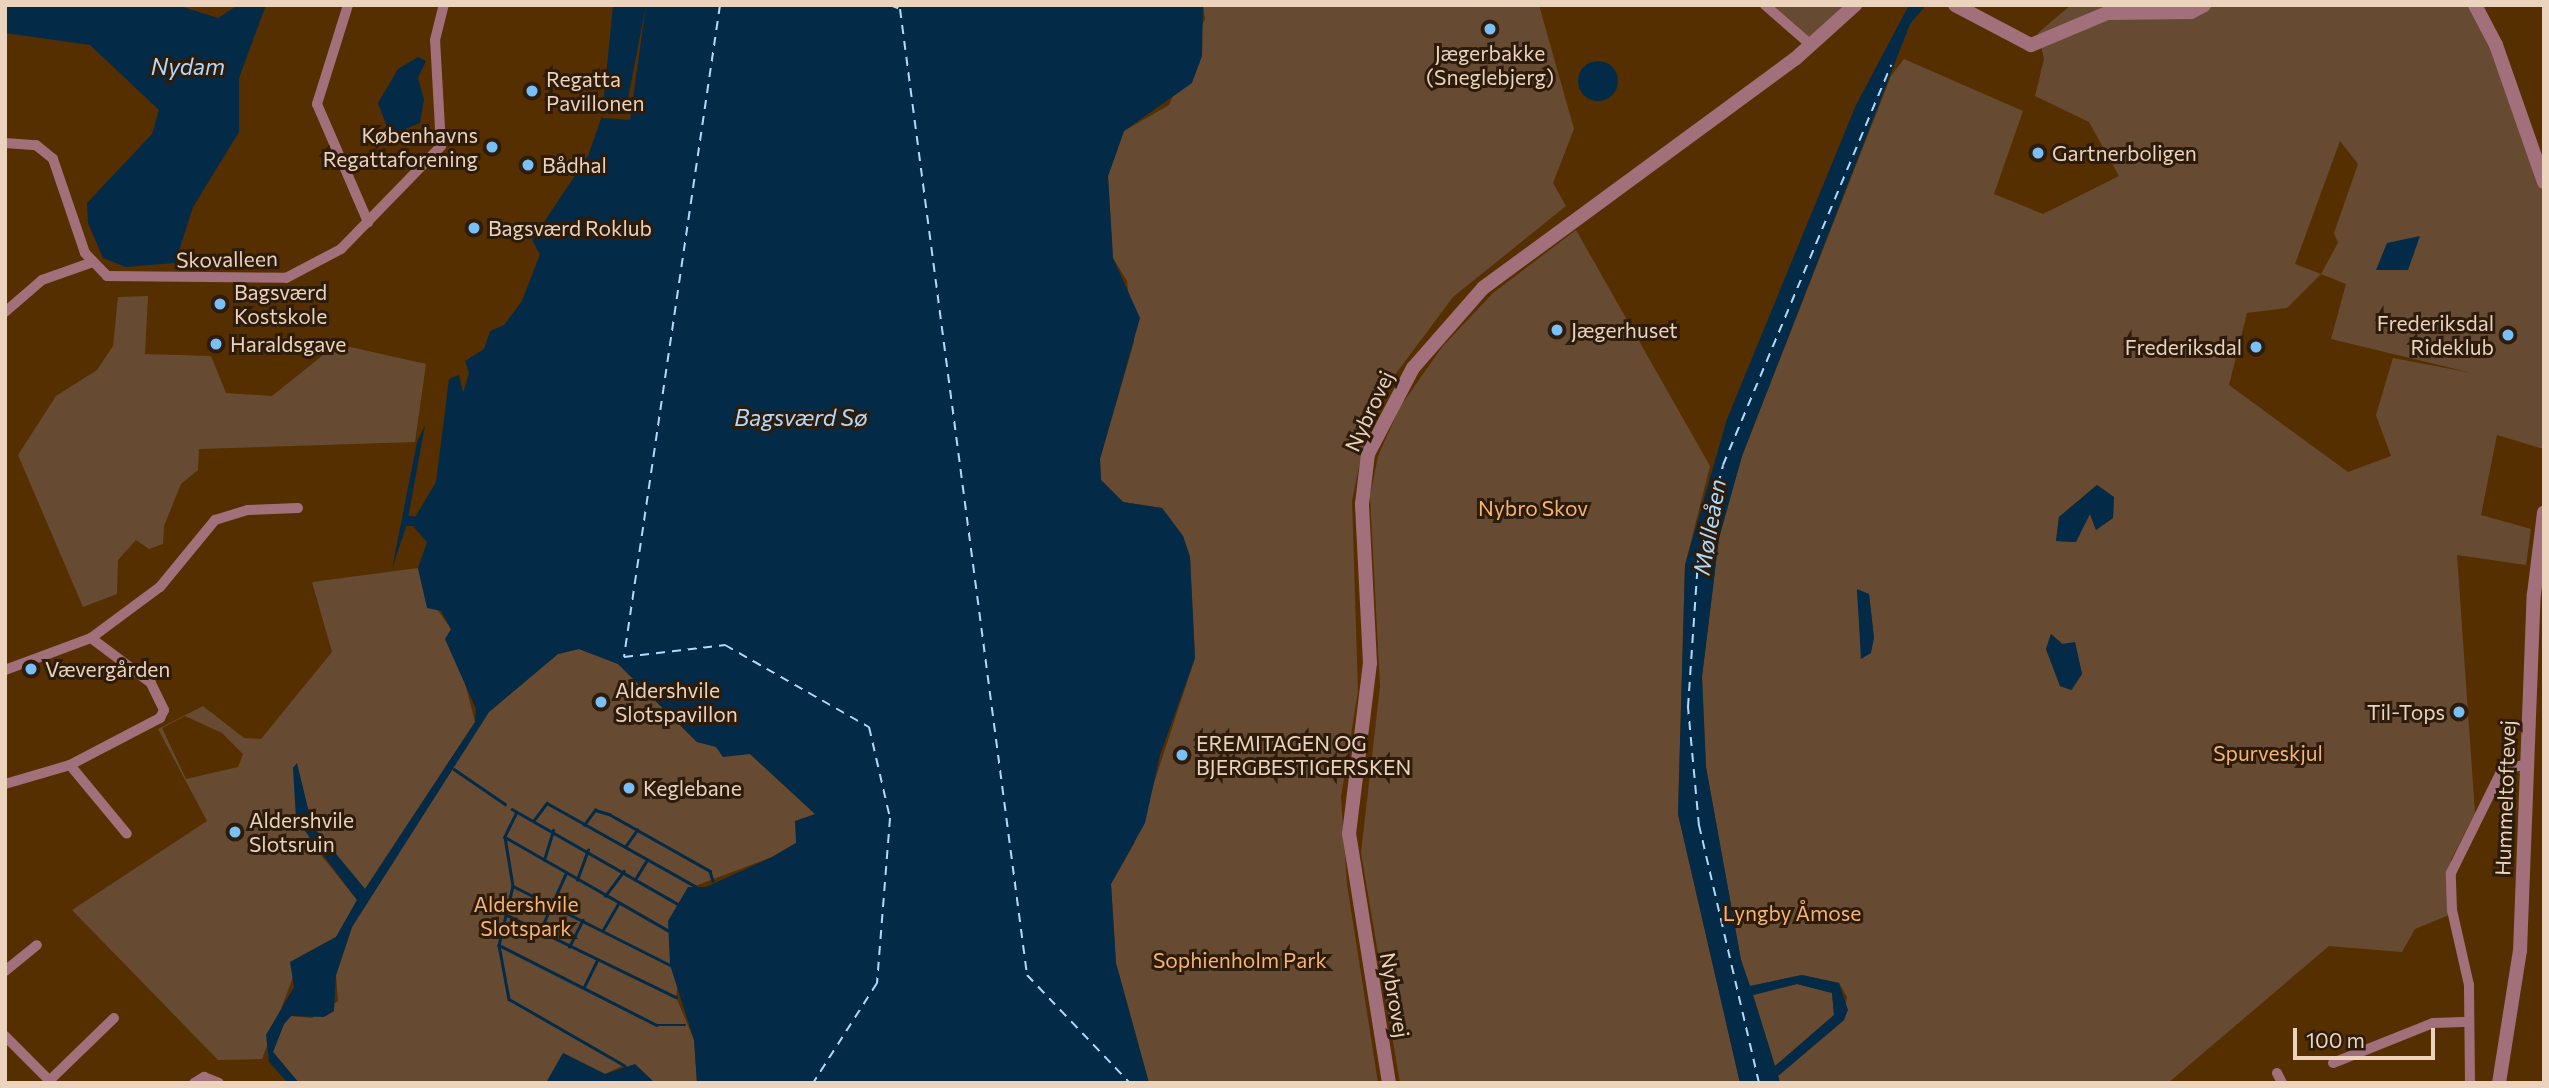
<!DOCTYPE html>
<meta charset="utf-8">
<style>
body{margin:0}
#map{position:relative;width:2549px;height:1088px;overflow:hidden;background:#552f00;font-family:Commissioner,sans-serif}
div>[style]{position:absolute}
.green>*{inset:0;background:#664b32}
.water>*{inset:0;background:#032b47}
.round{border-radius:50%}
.pier>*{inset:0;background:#552f00}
.stream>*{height:2.5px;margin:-1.25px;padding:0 1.25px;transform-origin:1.25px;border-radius:1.25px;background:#032b47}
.canal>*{height:10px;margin:-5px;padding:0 5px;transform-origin:5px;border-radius:5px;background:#032b47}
.ferry>*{height:2px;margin-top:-1px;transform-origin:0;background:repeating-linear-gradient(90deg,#afdafe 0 9px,transparent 0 16px)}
.minor>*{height:10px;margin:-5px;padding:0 5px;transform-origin:5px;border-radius:5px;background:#a2707b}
.tertiary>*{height:14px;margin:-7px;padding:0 7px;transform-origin:7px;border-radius:7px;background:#a2707b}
.dots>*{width:19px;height:19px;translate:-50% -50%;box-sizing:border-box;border:4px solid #2d1c0b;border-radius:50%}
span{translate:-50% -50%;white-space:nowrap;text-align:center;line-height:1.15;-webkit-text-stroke:6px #2d1c0b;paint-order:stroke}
.poi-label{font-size:21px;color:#ebd3be}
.left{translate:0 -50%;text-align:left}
.right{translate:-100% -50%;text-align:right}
.street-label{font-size:21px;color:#ebd3be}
.park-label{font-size:21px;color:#f7b473}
.water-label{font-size:23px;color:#afdafe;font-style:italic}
.frame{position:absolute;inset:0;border:7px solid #ebd3be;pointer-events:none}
.scale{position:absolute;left:2293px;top:1028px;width:142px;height:32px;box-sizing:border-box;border:4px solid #ebd3be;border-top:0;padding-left:9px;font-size:21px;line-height:24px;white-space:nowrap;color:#ebd3be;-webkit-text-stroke:5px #2d1c0b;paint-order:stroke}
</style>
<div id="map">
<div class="green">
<i style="clip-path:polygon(1203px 5px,1539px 5px,1574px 129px,1553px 183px,1566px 206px,1453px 297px,1371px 407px,1352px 501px,1358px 691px,1341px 797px,1347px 884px,1378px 1083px,1149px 1083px,1116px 963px,1111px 884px,1134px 844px,1195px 658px,1190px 557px,1183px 536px,1162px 508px,1123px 502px,1101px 480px,1100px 459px,1134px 342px,1127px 281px,1113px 258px,1108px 176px,1124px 131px,1169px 105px,1205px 19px)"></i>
<i style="clip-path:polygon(1771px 5px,1845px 5px,1810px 38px)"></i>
<i style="clip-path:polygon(evenodd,2071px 5px,2468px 5px,2489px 45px,2544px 190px,2544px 449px,2497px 435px,2481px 515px,2531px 529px,2526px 565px,2457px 555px,2475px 813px,2451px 860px,2449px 915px,2415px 929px,2402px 952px,2329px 946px,2168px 1083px,1780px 1083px,1778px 1076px,1844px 1020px,1847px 997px,1839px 983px,1802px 975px,1750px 986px,1741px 960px,1706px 767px,1702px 677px,1719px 538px,1742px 456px,1891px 76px,1904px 59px,2023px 111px,1994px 194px,2043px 214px,2119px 176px,2089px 122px,2035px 96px,2044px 59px,2038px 33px,2071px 5px,2340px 141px,2358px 164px,2334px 233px,2338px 243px,2321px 274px,2295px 264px,2340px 141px,2071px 5px,2321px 274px,2346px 284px,2331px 339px,2472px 373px,2393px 358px,2376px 415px,2391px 456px,2348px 472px,2229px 385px,2247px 313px,2287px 308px,2321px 274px,2071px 5px,2097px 485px,2114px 497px,2113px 518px,2096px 530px,2090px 514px,2083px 517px,2076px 542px,2056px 541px,2059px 517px,2097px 485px,2071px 5px,1857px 590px,1869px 594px,1874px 638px,1862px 659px,1857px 590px,2071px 5px,2051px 634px,2063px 644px,2075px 643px,2082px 674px,2072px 690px,2060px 686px,2046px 649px,2051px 634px)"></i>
<i style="clip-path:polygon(1576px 230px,1710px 466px,1685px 565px,1678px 814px,1740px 1083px,1400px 1083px,1361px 853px,1380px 686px,1370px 496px,1378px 456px,1400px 407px,1442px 347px,1493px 293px)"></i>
<i style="clip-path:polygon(148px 296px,145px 354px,211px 356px,226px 393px,272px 396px,337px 344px,426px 364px,415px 442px,199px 449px,198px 470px,181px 484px,164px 526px,163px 544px,149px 549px,136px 540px,118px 560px,117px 594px,83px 607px,18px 455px,56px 396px,97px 370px,113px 346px,118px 297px)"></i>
<i style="clip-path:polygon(evenodd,418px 568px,423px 589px,451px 629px,475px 722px,365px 889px,312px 825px,296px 763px,309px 840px,357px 900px,336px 937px,301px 956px,262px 1059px,218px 1060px,72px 910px,207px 821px,158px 729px,203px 706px,244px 738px,261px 739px,332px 652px,312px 582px,418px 568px,185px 716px,222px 733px,243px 754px,238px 767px,186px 779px,162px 728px,185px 716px)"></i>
<i style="clip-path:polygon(579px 649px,618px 664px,697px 742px,750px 754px,816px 815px,796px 843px,772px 857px,695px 886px,676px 997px,694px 1040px,697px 1083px,655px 1083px,624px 1065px,605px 1074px,563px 1053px,546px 1083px,299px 1083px,273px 1052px,284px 1024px,291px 1016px,312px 1018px,338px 1001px,336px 975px,352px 927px,489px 712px,558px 654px)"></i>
<i style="clip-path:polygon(1797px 984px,1832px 993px,1834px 1015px,1775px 1066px,1753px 995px)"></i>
</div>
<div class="water">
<i style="clip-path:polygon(5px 5px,177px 5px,218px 18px,238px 5px,266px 5px,239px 78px,239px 132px,193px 207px,175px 263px,126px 267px,103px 258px,88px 223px,87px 203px,152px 134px,159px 110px,90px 45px,5px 33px)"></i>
<i style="clip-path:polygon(613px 5px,1203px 5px,1202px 56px,1192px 83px,1124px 131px,1108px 176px,1113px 258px,1140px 318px,1100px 459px,1101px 480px,1123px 502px,1162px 508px,1183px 536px,1190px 557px,1195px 658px,1160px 755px,1145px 823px,1111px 884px,1116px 963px,1149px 1083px,697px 1083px,694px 1040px,670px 965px,668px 921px,688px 887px,706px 887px,772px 857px,796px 843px,795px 821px,815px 814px,750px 754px,723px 757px,716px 747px,697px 742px,618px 664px,579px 649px,558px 654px,489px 712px,352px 927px,336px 975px,334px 1011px,324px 1017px,291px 1016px,284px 1024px,273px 1052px,299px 1083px,288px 1083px,269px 1062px,266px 1035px,294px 987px,290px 962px,336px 937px,357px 900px,296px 819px,293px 768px,297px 763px,312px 825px,365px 889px,475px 722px,476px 709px,445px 639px,451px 629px,441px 611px,427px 608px,418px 568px,427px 542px,411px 524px,436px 482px,449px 379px,459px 375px,463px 393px,469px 373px,465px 361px,484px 349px,490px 331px,504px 325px,522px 301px,540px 254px,532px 240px,588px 156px,602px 116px)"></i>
<i style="clip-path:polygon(evenodd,1909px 5px,1926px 5px,1910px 24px,1742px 456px,1719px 538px,1702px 677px,1706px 767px,1741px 960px,1750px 986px,1802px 975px,1839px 983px,1848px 1010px,1844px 1020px,1778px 1076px,1780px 1083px,1740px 1083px,1678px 814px,1685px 565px,1727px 419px,1856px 105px,1909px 5px,1797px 984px,1832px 993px,1834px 1015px,1775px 1066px,1753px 995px,1797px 984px)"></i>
<i style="clip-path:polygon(418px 57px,426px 61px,418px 78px,424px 99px,420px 123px,390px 135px,378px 103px,398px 69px)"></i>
<i class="round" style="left:1578px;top:61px;width:40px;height:40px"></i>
<i style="clip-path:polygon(2420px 236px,2408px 270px,2376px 270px,2387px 243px)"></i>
<i style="clip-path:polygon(425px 425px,407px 524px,392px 569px,417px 442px)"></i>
<i style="clip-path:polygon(2097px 485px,2114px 497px,2113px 518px,2096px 530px,2090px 514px,2076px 542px,2056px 541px,2059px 517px)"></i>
<i style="clip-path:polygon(1857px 589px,1869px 594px,1874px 638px,1871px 653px,1861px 659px)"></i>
<i style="clip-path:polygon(2051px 634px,2062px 644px,2075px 642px,2082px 674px,2071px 690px,2060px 686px,2046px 649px)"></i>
<i style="clip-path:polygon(563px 1053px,605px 1074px,635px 1064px,655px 1083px,546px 1083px)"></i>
</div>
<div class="pier">
<i style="clip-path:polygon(646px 5px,630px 120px,602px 118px,602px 112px,625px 114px)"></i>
</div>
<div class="stream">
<i style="left:454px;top:769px;width:62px;rotate:34.5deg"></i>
<i style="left:512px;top:809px;width:191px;rotate:29.8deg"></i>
<i style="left:517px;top:812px;width:28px;rotate:116deg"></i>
<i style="left:505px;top:837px;width:50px;rotate:80.7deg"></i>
<i style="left:513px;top:886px;width:61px;rotate:103.3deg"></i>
<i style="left:499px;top:945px;width:55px;rotate:79.5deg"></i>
<i style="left:509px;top:999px;width:133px;rotate:29.9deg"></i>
<i style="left:534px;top:820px;width:21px;rotate:-53deg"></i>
<i style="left:547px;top:803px;width:170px;rotate:29.3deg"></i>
<i style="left:584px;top:825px;width:19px;rotate:-54deg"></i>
<i style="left:595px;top:810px;width:15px;rotate:16deg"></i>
<i style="left:609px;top:814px;width:116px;rotate:29.4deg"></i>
<i style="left:710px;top:871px;width:10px;rotate:73deg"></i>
<i style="left:505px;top:837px;width:189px;rotate:29.8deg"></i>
<i style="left:625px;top:847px;width:21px;rotate:-55deg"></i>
<i style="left:544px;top:860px;width:31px;rotate:-73deg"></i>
<i style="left:636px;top:878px;width:21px;rotate:-59deg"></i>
<i style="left:577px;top:880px;width:32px;rotate:-70deg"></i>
<i style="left:513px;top:886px;width:176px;rotate:26.7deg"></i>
<i style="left:605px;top:896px;width:31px;rotate:-53deg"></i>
<i style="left:507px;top:915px;width:188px;rotate:25.9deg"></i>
<i style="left:603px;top:930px;width:30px;rotate:-60deg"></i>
<i style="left:540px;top:931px;width:64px;rotate:-65.9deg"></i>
<i style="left:499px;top:945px;width:177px;rotate:26.9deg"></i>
<i style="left:657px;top:1025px;width:28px"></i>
<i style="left:569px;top:947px;width:30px;rotate:-63deg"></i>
<i style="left:584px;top:987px;width:28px;rotate:-64deg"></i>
</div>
<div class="canal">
<i style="left:408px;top:521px;width:4px"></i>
</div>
<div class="ferry">
<i style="left:720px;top:5px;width:659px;rotate:98.38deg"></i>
<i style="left:624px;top:657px;width:102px;rotate:-6.8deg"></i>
<i style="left:725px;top:645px;width:166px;rotate:29.7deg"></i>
<i style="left:869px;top:727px;width:93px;rotate:77deg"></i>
<i style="left:890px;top:818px;width:166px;rotate:94.5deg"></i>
<i style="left:877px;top:983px;width:119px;rotate:122.6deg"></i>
<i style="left:890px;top:5px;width:11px;rotate:22deg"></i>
<i style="left:900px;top:9px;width:974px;rotate:82.51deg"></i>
<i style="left:1027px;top:975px;width:149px;rotate:46.4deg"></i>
<i style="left:1759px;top:1083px;width:264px;rotate:-103.1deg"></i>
<i style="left:1699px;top:826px;width:120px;rotate:-95.3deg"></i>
<i style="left:1688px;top:707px;width:145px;rotate:-86.1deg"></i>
<i style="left:1698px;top:562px;width:100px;rotate:-75.5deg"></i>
<i style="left:1723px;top:465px;width:434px;rotate:-67.2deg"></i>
</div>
<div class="minor">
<i style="left:348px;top:5px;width:104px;rotate:107.4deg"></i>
<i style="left:317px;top:104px;width:129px;rotate:66.6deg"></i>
<i style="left:1765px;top:5px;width:62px;rotate:41.1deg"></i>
<i style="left:5px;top:143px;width:31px;rotate:4deg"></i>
<i style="left:36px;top:145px;width:22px;rotate:39deg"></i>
<i style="left:53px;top:159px;width:99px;rotate:71.2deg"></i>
<i style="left:85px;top:253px;width:32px;rotate:46deg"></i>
<i style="left:107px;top:276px;width:179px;rotate:0.6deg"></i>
<i style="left:286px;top:278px;width:62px;rotate:-27.8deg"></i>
<i style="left:341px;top:249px;width:144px;rotate:-45.8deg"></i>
<i style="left:441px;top:146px;width:106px;rotate:-93.2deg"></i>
<i style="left:435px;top:40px;width:36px;rotate:-76deg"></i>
<i style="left:5px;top:312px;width:49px;rotate:-40.9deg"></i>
<i style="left:42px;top:280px;width:51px;rotate:-19.5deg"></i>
<i style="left:5px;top:670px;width:92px;rotate:-20.4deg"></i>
<i style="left:91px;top:638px;width:86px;rotate:-36.5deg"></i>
<i style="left:160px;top:587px;width:87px;rotate:-50.6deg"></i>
<i style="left:215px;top:520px;width:34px;rotate:-17deg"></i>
<i style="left:248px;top:510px;width:50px;rotate:-2.3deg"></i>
<i style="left:70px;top:765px;width:89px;rotate:50.4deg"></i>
<i style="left:5px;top:784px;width:68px;rotate:-16.3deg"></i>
<i style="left:70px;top:765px;width:102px;rotate:-27.6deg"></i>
<i style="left:160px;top:718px;width:9px;rotate:-63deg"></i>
<i style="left:164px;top:710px;width:30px;rotate:-116deg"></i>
<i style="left:151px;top:683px;width:75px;rotate:-143.1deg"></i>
<i style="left:5px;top:971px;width:41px;rotate:-39.1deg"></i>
<i style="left:5px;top:1036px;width:66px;rotate:45deg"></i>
<i style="left:2333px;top:1063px;width:108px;rotate:-21.8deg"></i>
<i style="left:2433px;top:1023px;width:36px;rotate:-2deg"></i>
<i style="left:2277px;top:1073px;width:11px;rotate:63deg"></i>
<i style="left:50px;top:1080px;width:89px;rotate:-44.1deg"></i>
<i style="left:194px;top:1083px;width:12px;rotate:-31deg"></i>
<i style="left:204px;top:1077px;width:16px;rotate:22deg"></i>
<i style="left:2470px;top:1083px;width:98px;rotate:-90.6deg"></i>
<i style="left:2469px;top:985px;width:77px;rotate:-102.8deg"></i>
<i style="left:2452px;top:910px;width:37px;rotate:-92deg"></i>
<i style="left:2451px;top:873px;width:115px;rotate:-63.7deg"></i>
<i style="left:2502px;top:770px;width:27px;rotate:-13deg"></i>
</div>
<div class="tertiary">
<i style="left:1955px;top:5px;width:86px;rotate:27.8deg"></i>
<i style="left:2031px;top:45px;width:82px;rotate:-22.8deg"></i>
<i style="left:2107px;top:13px;width:84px;rotate:-0.7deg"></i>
<i style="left:2191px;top:12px;width:15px;rotate:-28deg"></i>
<i style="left:2475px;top:5px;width:45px;rotate:62.3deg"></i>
<i style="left:2496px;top:45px;width:145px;rotate:70.7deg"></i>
<i style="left:1389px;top:1083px;width:252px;rotate:-99.1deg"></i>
<i style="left:1349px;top:834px;width:172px;rotate:-83deg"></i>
<i style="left:1370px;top:663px;width:159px;rotate:-92.9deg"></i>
<i style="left:1362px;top:504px;width:50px;rotate:-83.2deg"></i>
<i style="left:1368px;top:454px;width:97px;rotate:-62.4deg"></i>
<i style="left:1413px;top:368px;width:106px;rotate:-48.8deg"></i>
<i style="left:1483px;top:288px;width:387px;rotate:-36.3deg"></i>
<i style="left:1795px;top:59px;width:81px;rotate:-42deg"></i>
<i style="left:2499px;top:1083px;width:134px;rotate:-81deg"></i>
<i style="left:2520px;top:951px;width:357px;rotate:-87.8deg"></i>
<i style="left:2534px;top:594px;width:82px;rotate:-83deg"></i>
</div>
<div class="dots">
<i style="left:1490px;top:29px;background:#79bff8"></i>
<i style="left:532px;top:91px;background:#79bff8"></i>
<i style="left:492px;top:147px;background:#79bff8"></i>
<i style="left:2038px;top:153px;background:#79bff8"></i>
<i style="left:528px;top:165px;background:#79bff8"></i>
<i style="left:474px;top:228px;background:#79bff8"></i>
<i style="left:220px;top:304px;background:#79bff8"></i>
<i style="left:1557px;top:330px;background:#79bff8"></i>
<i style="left:2508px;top:335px;background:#79bff8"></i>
<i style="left:216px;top:344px;background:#79bff8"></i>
<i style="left:2256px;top:347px;background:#79bff8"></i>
<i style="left:31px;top:669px;background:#79bff8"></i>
<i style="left:601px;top:702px;background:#79bff8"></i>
<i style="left:2459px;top:712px;background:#79bff8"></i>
<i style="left:1182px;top:755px;background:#79bff8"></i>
<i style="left:629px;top:788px;background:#79bff8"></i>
<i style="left:235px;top:832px;background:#79bff8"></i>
</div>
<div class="poi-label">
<span style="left:1490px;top:65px">Jægerbakke<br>(Sneglebjerg)</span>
<span class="left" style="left:546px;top:91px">Regatta<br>Pavillonen</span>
<span class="right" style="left:478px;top:147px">Københavns<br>Regattaforening</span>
<span class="left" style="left:2052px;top:153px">Gartnerboligen</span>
<span class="left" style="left:542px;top:165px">Bådhal</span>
<span class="left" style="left:488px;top:228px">Bagsværd Roklub</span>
<span class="left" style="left:234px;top:304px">Bagsværd<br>Kostskole</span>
<span class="right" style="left:2494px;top:335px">Frederiksdal<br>Rideklub</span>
<span class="left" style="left:1571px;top:330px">Jægerhuset</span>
<span class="left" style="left:230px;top:344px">Haraldsgave</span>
<span class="right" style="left:2242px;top:347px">Frederiksdal</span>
<span class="left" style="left:45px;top:669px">Vævergården</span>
<span class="left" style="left:615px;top:702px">Aldershvile<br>Slotspavillon</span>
<span class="right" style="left:2445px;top:712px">Til-Tops</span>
<span class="left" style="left:1196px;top:755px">EREMITAGEN OG<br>BJERGBESTIGERSKEN</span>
<span class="left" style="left:643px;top:788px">Keglebane</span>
<span class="left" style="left:249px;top:832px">Aldershvile<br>Slotsruin</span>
</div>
<div class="street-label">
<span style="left:227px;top:259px;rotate:-1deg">Skovalleen</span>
<span style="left:1369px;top:411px;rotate:-65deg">Nybrovej</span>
<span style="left:2505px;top:798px;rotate:-88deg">Hummeltoftevej</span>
<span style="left:1395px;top:995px;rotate:80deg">Nybrovej</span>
</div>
<div class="park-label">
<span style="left:1533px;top:508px">Nybro Skov</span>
<span style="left:2268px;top:753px">Spurveskjul</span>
<span style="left:526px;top:916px">Aldershvile<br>Slotspark</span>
<span style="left:1792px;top:913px">Lyngby Åmose</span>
<span style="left:1240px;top:960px">Sophienholm Park</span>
</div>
<div class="water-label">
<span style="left:188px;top:66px">Nydam</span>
<span style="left:801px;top:417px">Bagsværd Sø</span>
<span style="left:1709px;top:527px;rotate:-80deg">Mølleåen</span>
</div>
<div class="frame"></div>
<div class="scale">100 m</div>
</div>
